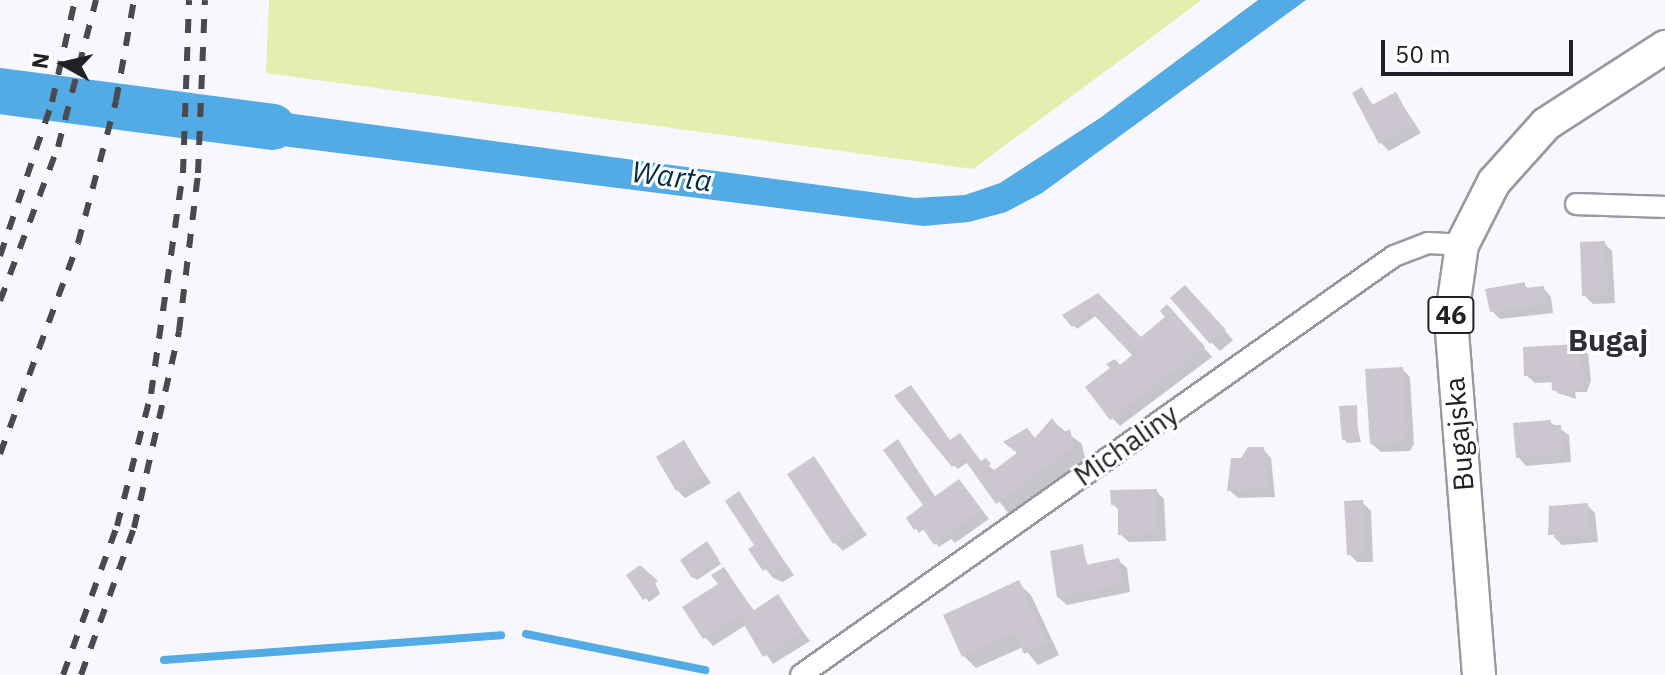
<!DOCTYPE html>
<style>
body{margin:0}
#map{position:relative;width:1665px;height:675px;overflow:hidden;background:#f8f7fe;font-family:"IBM Plex Sans",sans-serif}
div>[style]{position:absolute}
.green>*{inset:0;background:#e4efaf}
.water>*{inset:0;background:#52abe5}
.shadow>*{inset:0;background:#0003}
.stream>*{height:8px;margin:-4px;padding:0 4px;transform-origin:4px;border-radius:4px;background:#52abe5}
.river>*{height:46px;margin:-23px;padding:0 23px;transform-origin:23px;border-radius:23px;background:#52abe5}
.building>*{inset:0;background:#cbc6cf}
.roads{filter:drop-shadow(2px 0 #9999a2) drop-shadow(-2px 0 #9999a2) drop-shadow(0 2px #9999a2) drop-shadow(0 -2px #9999a2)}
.minor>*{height:20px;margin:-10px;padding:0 10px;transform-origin:10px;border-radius:10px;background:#fff}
.primary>*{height:32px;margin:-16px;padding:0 16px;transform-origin:16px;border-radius:16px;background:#fff}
.rail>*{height:6px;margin-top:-3px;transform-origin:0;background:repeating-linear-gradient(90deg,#4a4a4e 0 14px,transparent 0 28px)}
span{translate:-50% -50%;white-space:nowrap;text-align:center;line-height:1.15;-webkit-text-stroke:6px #fff;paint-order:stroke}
.shield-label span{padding:2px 6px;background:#fff;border:2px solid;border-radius:6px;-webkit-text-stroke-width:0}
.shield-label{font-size:26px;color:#212125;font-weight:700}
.street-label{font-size:28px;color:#212125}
.water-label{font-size:30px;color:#062d45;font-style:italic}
.neighbourhood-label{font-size:30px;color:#2f2e36;font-weight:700}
.north{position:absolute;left:24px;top:24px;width:80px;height:80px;-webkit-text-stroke:6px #fff;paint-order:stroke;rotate:278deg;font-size:22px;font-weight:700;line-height:32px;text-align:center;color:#212125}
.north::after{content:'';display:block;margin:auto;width:28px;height:36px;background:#212125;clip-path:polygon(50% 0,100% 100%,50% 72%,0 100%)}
.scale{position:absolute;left:1381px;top:40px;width:192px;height:36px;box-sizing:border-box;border:4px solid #212125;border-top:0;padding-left:10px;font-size:24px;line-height:28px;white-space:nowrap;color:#212125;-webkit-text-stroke:6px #fff;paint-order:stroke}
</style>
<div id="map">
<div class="green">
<i style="clip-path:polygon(269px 0,1202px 0,973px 169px,266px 73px)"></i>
</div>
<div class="water">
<i style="clip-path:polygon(1258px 0,1306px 0,1042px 193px,1006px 212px,969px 222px,923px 226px,211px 137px,213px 103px,915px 198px,965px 195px,1000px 183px,1100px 118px)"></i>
<i style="clip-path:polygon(0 79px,50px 79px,41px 116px,0 112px)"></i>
<i style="clip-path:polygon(103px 87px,108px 90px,102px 119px,80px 118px,87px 90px)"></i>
<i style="clip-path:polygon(128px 91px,177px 98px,175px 132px,121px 126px)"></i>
</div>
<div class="shadow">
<i style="clip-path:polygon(1362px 90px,1374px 106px,1396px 95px,1421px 133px,1389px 151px,1381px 143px)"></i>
<i style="clip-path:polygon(1604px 243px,1612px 251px,1615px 303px,1593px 304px,1584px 295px)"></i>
<i style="clip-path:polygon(1524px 284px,1529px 290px,1543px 288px,1551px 297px,1553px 313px,1500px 319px,1492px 311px)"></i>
<i style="clip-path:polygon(1193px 295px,1233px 340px,1220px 351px,1212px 343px)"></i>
<i style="clip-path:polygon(1098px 296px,1141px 339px,1175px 315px,1212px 357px,1120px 426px,1112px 418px,1120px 367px,1135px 356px,1097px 315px,1077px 329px,1065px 315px)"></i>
<i style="clip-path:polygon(1580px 346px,1588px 354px,1591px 380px,1587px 392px,1575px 392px,1576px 399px,1558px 393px,1553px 382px,1535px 383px,1526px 375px)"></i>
<i style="clip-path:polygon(1402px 369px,1410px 377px,1414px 444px,1410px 451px,1381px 452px,1372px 444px)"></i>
<i style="clip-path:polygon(1353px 407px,1361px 442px,1347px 443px,1344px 439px)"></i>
<i style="clip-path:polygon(1052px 421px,1082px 444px,1085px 459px,1010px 515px,968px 462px,958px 469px,954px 465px,951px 442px,996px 471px,1049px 430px,1045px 426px)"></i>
<i style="clip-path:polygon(1550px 422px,1569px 435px,1571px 462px,1526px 466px,1518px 457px)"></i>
<i style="clip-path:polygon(898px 441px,936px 498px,967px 490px,989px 519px,955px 543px,951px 539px,939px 547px,925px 528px,919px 533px,908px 518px,926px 506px)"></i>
<i style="clip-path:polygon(684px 443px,711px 483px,685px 498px,677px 490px)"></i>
<i style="clip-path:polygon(1263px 449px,1271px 458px,1275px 497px,1238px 498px,1229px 490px,1242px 460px)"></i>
<i style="clip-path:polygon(813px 459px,867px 535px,843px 551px,835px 543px)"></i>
<i style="clip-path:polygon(1156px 491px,1164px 499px,1166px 541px,1129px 542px,1120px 534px,1120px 511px,1113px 504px)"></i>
<i style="clip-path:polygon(738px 494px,794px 575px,783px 582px,773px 578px,751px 550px,757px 546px)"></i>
<i style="clip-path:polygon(1362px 502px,1371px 511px,1373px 562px,1357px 562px,1349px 554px)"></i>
<i style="clip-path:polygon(1587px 505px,1595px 513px,1598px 542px,1562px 545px,1554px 537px,1551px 508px)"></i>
<i style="clip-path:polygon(710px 547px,721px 564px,697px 580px,693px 577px)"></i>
<i style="clip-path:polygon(1082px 547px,1088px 566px,1118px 560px,1127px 568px,1130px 592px,1067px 605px,1058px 597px)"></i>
<i style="clip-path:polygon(724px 569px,755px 612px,778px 597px,810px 641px,773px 664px,746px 625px,713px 646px,705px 637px)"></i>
<i style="clip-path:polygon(629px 575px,652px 575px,660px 594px,649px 602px)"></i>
<i style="clip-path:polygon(1018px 583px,1031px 595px,1059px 655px,1038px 665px,1023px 647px,976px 668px,964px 656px)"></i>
</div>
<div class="stream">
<i style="left:526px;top:634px;width:183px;rotate:11.4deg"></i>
<i style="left:164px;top:660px;width:338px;rotate:-4.2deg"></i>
</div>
<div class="river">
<i style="left:0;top:91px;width:275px;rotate:7.5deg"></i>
</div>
<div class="building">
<i style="clip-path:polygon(1362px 87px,1372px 105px,1396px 92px,1414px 125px,1379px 144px,1352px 93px)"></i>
<i style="clip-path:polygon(1605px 241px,1608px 295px,1582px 296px,1580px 242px)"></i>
<i style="clip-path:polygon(1525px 282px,1525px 288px,1544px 286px,1546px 305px,1490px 312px,1485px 289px)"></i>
<i style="clip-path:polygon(1185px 285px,1226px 330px,1210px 344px,1170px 298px)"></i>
<i style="clip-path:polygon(1098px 293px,1141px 337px,1165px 317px,1160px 311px,1167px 304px,1205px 347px,1110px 420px,1085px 387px,1110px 368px,1106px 364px,1115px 359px,1120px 365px,1132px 355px,1092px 313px,1072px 327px,1062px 315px)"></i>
<i style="clip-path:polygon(1580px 344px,1584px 389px,1572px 389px,1573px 397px,1552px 390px,1551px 374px,1524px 376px,1523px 347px)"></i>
<i style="clip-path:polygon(1403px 367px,1407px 435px,1401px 443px,1370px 444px,1365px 369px)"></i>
<i style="clip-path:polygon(911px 385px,950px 440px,960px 433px,981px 461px,986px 458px,991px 464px,986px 468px,990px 473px,1017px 453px,1003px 442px,1027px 428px,1035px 438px,1052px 418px,1063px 433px,1070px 429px,1074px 447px,996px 504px,964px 459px,952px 467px,894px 396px)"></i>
<i style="clip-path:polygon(1357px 405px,1358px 439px,1342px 440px,1339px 406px)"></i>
<i style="clip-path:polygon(1551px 420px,1551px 425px,1561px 425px,1564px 454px,1516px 458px,1513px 423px)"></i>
<i style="clip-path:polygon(898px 439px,934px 497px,959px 479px,982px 510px,934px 545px,921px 526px,914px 530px,906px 518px,923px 505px,883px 450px)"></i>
<i style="clip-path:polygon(684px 440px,704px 474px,676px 491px,656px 457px)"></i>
<i style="clip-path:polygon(1248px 447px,1264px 447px,1268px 489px,1227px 491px,1231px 458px,1241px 458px)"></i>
<i style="clip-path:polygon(814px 456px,860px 526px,833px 544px,787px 474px)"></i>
<i style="clip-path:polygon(1157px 489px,1158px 534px,1118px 535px,1118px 504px,1111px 505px,1110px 490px)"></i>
<i style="clip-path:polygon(739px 491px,787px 566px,773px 575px,769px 567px,763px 571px,748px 549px,754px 545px,725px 501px)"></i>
<i style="clip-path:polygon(1363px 500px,1366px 554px,1347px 555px,1344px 501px)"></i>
<i style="clip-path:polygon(1588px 503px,1591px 534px,1548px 535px,1549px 506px)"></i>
<i style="clip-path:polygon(707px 541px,719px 560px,692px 578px,680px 560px)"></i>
<i style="clip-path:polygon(1083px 544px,1086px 565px,1119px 558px,1123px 584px,1057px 598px,1050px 551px)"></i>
<i style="clip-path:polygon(640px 565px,658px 581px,653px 584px,658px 590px,643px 600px,626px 575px)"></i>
<i style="clip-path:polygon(724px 567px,753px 611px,778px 594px,803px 632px,763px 657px,739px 616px,703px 639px,682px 607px,718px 584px,711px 575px)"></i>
<i style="clip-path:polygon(1019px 580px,1048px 643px,1024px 654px,1015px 633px,962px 657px,943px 615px)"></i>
</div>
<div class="roads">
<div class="minor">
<i style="left:1576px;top:204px;width:89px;rotate:1.9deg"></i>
<i style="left:801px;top:675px;width:726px;rotate:-35.24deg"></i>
<i style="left:1394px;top:256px;width:36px;rotate:-21deg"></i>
<i style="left:1428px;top:243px;width:34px;rotate:3deg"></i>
</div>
<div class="primary">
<i style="left:1479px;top:675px;width:354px;rotate:-94.5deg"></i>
<i style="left:1451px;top:322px;width:78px;rotate:-81.9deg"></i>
<i style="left:1462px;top:245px;width:71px;rotate:-63.1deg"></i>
<i style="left:1494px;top:182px;width:78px;rotate:-48.1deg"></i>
<i style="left:1546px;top:124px;width:142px;rotate:-32.9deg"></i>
</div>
</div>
<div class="rail">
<i style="left:0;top:256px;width:163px;rotate:-71.3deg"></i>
<i style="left:52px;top:102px;width:105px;rotate:-77.3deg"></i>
<i style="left:0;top:301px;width:165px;rotate:-69.4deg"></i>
<i style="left:58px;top:147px;width:152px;rotate:-75.5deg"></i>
<i style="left:0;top:454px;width:225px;rotate:-69.7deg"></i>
<i style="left:78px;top:243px;width:147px;rotate:-75deg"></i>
<i style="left:116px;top:101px;width:103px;rotate:-79.9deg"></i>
<i style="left:63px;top:675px;width:158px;rotate:-70.1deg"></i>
<i style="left:117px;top:526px;width:136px;rotate:-75.6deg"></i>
<i style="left:151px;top:394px;width:223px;rotate:-81.8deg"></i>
<i style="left:183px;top:173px;width:173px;rotate:-88deg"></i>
<i style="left:81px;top:675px;width:156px;rotate:-70.2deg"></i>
<i style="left:134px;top:528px;width:202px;rotate:-77.1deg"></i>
<i style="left:179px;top:331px;width:159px;rotate:-83.1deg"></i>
<i style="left:198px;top:173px;width:173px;rotate:-87.7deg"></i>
</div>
<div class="shield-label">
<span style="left:1451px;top:315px">46</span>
</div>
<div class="street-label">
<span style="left:1459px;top:434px;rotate:-95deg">Bugajska</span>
<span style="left:1126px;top:445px;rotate:-35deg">Michaliny</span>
</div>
<div class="water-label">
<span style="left:672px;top:176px;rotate:7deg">Warta</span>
</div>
<div class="neighbourhood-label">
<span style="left:1608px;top:340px">Bugaj</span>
</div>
<div class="north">N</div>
<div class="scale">50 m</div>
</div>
